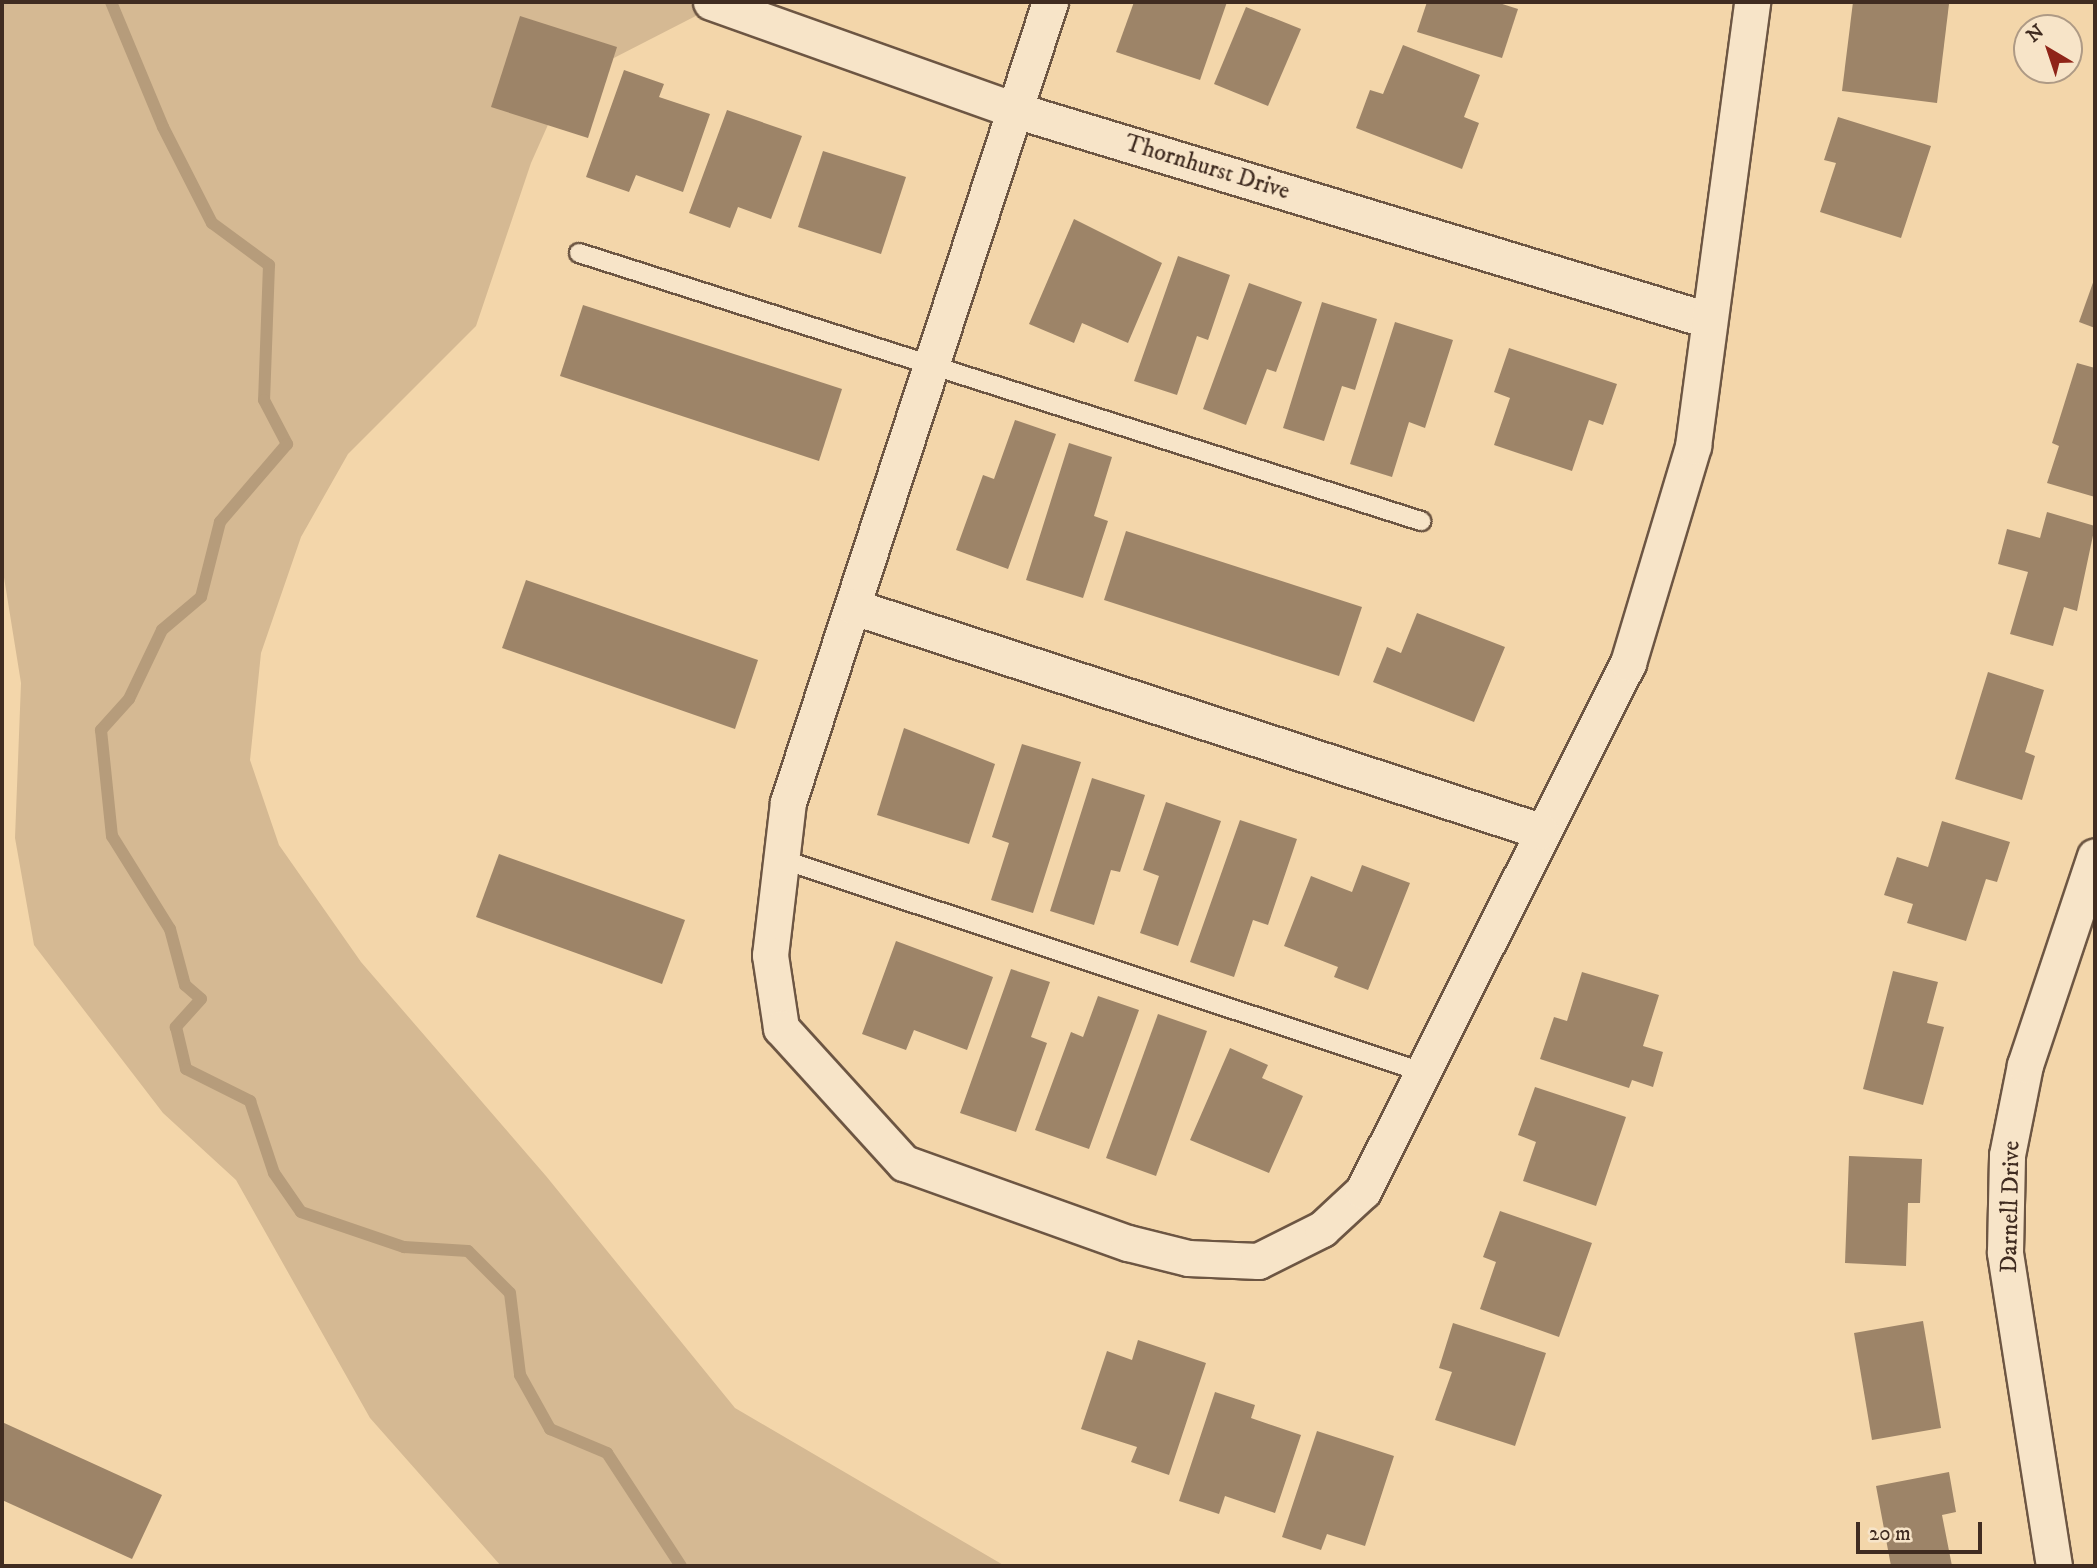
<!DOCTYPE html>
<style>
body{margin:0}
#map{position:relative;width:2097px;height:1568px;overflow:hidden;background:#f3d6aa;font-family:"IM FELL DW Pica",serif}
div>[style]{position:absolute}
.green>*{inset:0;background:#d5b993}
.stream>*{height:12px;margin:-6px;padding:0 6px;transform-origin:6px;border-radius:6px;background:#b69c7b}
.building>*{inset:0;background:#9d8468}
.roads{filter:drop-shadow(2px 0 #6d5643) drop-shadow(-2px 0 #6d5643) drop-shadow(0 2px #6d5643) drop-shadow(0 -2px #6d5643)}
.service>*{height:18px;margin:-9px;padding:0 9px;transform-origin:9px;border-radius:9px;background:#f7e4c8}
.minor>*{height:35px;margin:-17.5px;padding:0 17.5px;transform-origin:17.5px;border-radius:17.5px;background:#f7e4c8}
span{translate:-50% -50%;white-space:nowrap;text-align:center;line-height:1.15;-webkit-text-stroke:5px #f7e4c8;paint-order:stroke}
.street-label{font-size:24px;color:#402c21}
.frame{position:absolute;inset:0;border:4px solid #402c21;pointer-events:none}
.north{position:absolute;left:2013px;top:14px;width:70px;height:70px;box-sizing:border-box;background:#f7e4c8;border:2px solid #ae9a85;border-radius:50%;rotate:321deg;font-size:19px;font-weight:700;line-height:28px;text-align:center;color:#402c21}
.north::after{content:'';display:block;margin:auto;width:24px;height:32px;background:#8f2418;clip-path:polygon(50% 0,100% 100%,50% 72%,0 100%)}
.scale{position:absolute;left:1856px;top:1522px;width:126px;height:32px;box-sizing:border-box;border:4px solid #402c21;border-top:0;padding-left:9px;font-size:21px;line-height:24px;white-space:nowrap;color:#402c21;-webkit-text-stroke:5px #f7e4c8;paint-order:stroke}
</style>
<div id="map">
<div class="green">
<i style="clip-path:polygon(2px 2px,723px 2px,567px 82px,531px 163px,476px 326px,348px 454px,301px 537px,261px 653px,250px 760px,279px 845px,361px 962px,546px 1176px,735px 1408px,1005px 1566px,501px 1566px,370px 1418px,236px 1180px,163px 1113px,34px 945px,15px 838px,21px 683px,2px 565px)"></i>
</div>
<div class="stream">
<i style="left:111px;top:2px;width:135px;rotate:67.4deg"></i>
<i style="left:163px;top:127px;width:108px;rotate:63deg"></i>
<i style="left:212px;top:223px;width:71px;rotate:36.4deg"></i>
<i style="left:269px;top:265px;width:135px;rotate:92.1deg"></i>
<i style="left:264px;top:400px;width:50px;rotate:62.4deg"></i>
<i style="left:287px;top:444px;width:103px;rotate:130.7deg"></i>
<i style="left:220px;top:522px;width:77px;rotate:104.2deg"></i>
<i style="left:201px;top:597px;width:51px;rotate:139.8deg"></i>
<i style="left:162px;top:630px;width:76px;rotate:115.6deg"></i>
<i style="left:129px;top:699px;width:42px;rotate:132.1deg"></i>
<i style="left:101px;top:730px;width:107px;rotate:84.1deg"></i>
<i style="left:112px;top:836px;width:110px;rotate:58.1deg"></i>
<i style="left:170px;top:929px;width:58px;rotate:75deg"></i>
<i style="left:185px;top:985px;width:21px;rotate:41deg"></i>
<i style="left:201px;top:999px;width:38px;rotate:132deg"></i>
<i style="left:176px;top:1027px;width:43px;rotate:76.6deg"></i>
<i style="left:186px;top:1069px;width:72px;rotate:26.6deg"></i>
<i style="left:250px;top:1101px;width:76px;rotate:71.6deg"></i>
<i style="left:274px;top:1173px;width:47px;rotate:55.3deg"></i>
<i style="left:301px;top:1212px;width:109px;rotate:18.8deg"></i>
<i style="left:404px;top:1247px;width:64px;rotate:3.6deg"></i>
<i style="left:468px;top:1251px;width:59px;rotate:45deg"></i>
<i style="left:510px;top:1293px;width:83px;rotate:83deg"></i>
<i style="left:520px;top:1375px;width:62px;rotate:60.9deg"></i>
<i style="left:550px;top:1429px;width:62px;rotate:22.8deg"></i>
<i style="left:607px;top:1453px;width:135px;rotate:56.8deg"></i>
</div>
<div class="building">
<i style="clip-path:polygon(1134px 2px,1227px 2px,1200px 80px,1116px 52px)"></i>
<i style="clip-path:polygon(1427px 2px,1496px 2px,1518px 9px,1502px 58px,1417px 32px)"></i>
<i style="clip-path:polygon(1853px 2px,1949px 4px,1937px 103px,1842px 91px)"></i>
<i style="clip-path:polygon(1246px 7px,1301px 29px,1268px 106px,1214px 84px)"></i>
<i style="clip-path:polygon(520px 16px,617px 47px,588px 138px,491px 107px)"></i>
<i style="clip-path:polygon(1403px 45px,1480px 75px,1464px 117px,1479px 123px,1462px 169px,1356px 128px,1370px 90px,1383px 94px)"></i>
<i style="clip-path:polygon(624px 70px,664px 84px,659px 97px,710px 114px,683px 192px,636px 175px,629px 192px,586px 177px)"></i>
<i style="clip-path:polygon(727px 110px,802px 136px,771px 219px,738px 207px,730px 228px,689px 213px)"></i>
<i style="clip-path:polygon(1838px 117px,1931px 146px,1901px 238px,1820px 212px,1836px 163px,1824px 160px)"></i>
<i style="clip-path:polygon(823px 151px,906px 177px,881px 254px,798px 227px)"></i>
<i style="clip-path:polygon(1074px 219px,1162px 263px,1128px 343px,1082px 323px,1074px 343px,1029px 324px)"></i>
<i style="clip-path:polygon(1178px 256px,1230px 275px,1208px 340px,1197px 336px,1177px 395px,1134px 381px)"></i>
<i style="clip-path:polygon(2095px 277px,2095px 328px,2079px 322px)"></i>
<i style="clip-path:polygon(1249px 283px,1302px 302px,1276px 372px,1267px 369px,1246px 425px,1203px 409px)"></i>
<i style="clip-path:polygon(1322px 302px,1377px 319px,1355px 390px,1342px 386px,1324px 441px,1283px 428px)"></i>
<i style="clip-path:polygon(583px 305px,842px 389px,819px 461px,560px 376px)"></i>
<i style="clip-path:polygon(1395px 322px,1453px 340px,1425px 428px,1409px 422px,1392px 477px,1350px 464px)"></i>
<i style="clip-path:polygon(1509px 348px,1617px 384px,1603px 425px,1589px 420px,1572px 471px,1494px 445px,1510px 398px,1494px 392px)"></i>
<i style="clip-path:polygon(2077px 363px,2095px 368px,2095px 497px,2047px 483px,2059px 446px,2052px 443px)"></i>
<i style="clip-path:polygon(1015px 420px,1056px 434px,1008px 569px,956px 550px,983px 475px,994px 479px)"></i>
<i style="clip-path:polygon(1069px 443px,1112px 457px,1094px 516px,1108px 521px,1083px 598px,1026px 580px)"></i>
<i style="clip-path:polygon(2047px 512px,2095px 526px,2077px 611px,2064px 607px,2053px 646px,2010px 634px,2028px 572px,1998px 564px,2007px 529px,2040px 538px)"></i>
<i style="clip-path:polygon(1126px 531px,1362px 607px,1339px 676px,1104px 600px)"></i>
<i style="clip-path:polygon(526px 580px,758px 660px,735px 729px,502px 648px)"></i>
<i style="clip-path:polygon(1417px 613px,1505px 647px,1474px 722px,1373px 682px,1387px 647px,1401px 653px)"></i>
<i style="clip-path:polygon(1988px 672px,2044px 690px,2025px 752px,2035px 756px,2022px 800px,1955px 779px)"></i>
<i style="clip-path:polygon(904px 728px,995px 764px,969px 844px,877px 815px)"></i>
<i style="clip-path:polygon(1022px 744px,1081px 762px,1033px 913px,991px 900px,1009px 843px,992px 837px)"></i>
<i style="clip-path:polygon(1092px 778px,1145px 795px,1120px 872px,1111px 870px,1094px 925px,1050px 911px)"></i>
<i style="clip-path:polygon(1166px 802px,1221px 821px,1178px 946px,1140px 933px,1159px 876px,1143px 870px)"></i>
<i style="clip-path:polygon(1240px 820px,1297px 839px,1268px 925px,1253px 920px,1234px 977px,1190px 962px)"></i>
<i style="clip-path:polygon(1942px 821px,2010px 842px,1997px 882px,1986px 879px,1966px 941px,1907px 923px,1913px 904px,1884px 895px,1897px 857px,1928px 867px)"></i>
<i style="clip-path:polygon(499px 854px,685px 920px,662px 984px,476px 917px)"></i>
<i style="clip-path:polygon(1362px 865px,1410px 883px,1368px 990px,1334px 977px,1338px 967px,1284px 946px,1311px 876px,1352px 892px)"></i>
<i style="clip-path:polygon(896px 941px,993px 977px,967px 1050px,914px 1030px,906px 1050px,862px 1034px)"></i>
<i style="clip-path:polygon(1011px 969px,1050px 982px,1031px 1037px,1047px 1043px,1016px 1132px,960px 1113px)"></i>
<i style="clip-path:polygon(1893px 971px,1938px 982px,1927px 1023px,1944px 1027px,1923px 1105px,1863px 1089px)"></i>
<i style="clip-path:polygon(1582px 972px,1659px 995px,1643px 1046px,1663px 1052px,1653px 1087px,1632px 1080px,1629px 1088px,1540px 1059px,1554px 1017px,1567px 1021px)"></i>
<i style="clip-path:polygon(1098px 996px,1139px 1010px,1089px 1149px,1035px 1130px,1071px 1032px,1083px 1037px)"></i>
<i style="clip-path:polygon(1158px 1014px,1207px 1031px,1156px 1176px,1106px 1158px)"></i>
<i style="clip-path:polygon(1230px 1048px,1268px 1065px,1262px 1078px,1303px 1096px,1269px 1173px,1190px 1140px)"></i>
<i style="clip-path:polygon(1535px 1087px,1626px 1117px,1596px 1206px,1523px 1181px,1536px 1142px,1518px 1135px)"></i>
<i style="clip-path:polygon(1849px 1156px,1922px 1159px,1920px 1203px,1908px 1203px,1906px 1266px,1845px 1263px)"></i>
<i style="clip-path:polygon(1500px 1211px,1592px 1243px,1559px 1337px,1480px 1309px,1496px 1262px,1483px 1257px)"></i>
<i style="clip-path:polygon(1923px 1321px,1941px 1428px,1872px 1440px,1854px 1333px)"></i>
<i style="clip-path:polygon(1453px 1323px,1546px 1353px,1515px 1446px,1435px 1420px,1452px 1372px,1439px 1368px)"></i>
<i style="clip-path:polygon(1138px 1340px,1206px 1363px,1169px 1475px,1131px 1462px,1137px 1447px,1081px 1429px,1107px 1351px,1132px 1360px)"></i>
<i style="clip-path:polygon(1215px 1392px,1255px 1405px,1251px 1418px,1301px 1435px,1275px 1513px,1225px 1496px,1219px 1514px,1179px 1501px)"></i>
<i style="clip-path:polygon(2px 1422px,162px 1495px,132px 1559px,2px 1500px)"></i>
<i style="clip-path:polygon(1317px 1431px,1394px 1456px,1365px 1546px,1327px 1534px,1321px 1550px,1282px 1537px)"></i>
<i style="clip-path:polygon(1949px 1472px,1956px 1512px,1942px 1515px,1952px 1566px,1891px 1566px,1876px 1486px)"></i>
</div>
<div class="roads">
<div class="service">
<i style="left:579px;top:253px;width:884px;rotate:17.66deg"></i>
<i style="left:778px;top:858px;width:675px;rotate:18.38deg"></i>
</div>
<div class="minor">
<i style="left:711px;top:2px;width:323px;rotate:19.6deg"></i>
<i style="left:1015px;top:110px;width:724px;rotate:16.86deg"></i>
<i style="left:1050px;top:2px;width:842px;rotate:108.13deg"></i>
<i style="left:788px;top:802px;width:154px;rotate:96.7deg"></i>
<i style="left:770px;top:955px;width:74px;rotate:81.4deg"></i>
<i style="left:781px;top:1028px;width:183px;rotate:47.7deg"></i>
<i style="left:904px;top:1163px;width:238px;rotate:19.7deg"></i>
<i style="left:1128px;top:1243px;width:62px;rotate:14deg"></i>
<i style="left:1188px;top:1258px;width:70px;rotate:2.5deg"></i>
<i style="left:1258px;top:1261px;width:72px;rotate:-26.6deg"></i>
<i style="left:1322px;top:1229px;width:56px;rotate:-42.8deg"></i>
<i style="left:1363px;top:1191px;width:591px;rotate:-63.35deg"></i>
<i style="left:1628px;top:663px;width:227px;rotate:-73.3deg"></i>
<i style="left:1693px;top:446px;width:448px;rotate:-82.4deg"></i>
<i style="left:854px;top:607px;width:722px;rotate:18.08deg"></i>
<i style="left:2054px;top:1566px;width:318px;rotate:-98.9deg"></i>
<i style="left:2005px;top:1252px;width:97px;rotate:-88.8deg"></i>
<i style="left:2007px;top:1155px;width:92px;rotate:-78.7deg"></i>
<i style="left:2025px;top:1065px;width:220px;rotate:-71.5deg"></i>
</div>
</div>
<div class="street-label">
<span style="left:1207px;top:168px;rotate:17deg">Thornhurst Drive</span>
<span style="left:2011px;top:1207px;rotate:-89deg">Darnell Drive</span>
</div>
<div class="frame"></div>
<div class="north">N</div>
<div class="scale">20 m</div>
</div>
